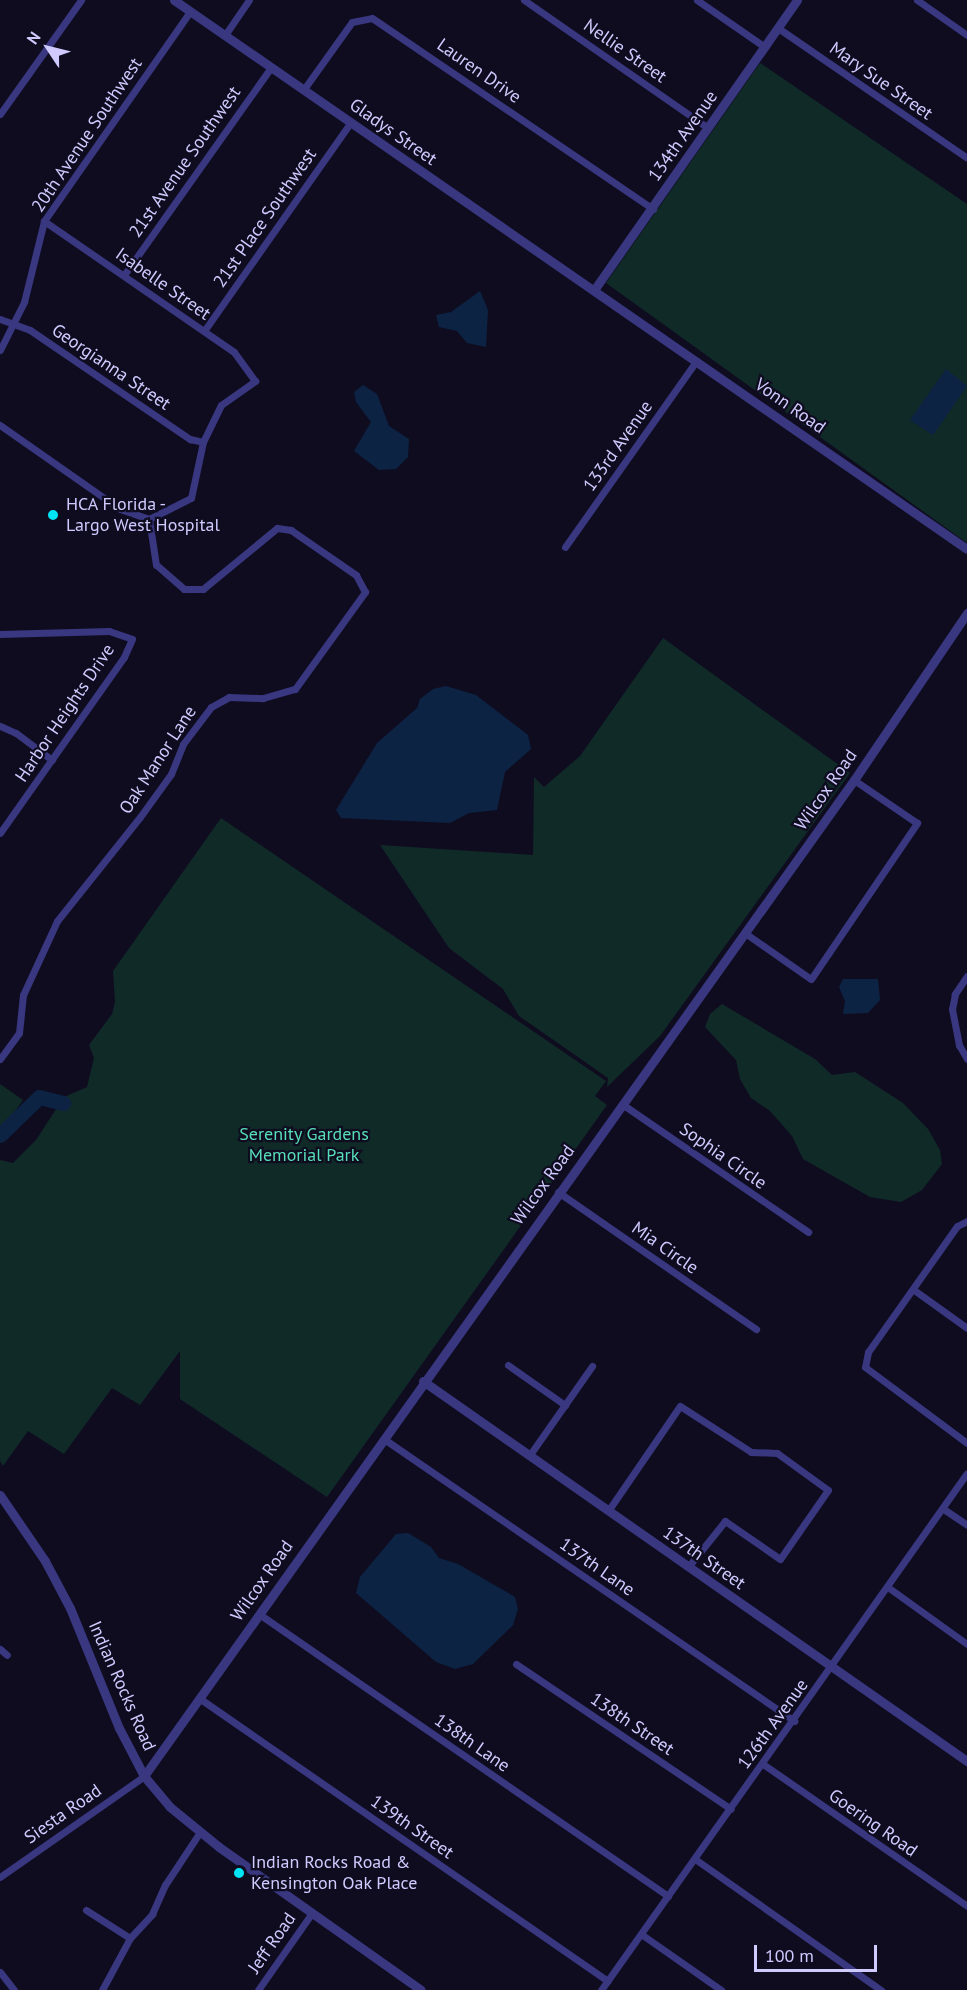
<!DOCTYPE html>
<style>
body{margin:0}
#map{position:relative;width:967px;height:1990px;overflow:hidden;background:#0f0c20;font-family:"PT Sans",sans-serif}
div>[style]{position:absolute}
.green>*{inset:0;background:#102a28}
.water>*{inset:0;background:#0c2344}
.river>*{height:15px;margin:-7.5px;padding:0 7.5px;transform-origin:7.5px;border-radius:7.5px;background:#0c2344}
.minor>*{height:7px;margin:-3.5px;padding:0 3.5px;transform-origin:3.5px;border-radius:3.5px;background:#38377f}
.tertiary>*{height:9px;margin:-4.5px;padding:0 4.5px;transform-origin:4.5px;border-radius:4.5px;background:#38377f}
.dots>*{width:16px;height:16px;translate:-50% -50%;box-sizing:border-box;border:3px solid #0f0c20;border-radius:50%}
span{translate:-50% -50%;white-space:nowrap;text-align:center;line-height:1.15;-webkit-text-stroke:4.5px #0f0c20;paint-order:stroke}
.street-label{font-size:18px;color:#d0cbff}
.poi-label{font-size:18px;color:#d0cbff}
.left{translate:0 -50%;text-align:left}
.park-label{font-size:18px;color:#57dfb9}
.north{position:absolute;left:18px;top:18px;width:60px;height:60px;-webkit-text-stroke:4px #0f0c20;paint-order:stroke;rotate:305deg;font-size:16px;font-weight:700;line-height:24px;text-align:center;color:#d0cbff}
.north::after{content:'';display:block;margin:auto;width:21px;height:27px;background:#d0cbff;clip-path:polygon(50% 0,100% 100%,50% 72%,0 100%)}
.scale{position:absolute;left:754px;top:1945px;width:123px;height:27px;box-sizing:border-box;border:3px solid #d0cbff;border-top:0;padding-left:8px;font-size:18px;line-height:21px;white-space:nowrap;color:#d0cbff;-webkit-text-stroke:4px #0f0c20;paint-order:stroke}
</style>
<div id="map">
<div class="green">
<i style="clip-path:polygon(760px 63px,967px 204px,967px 543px,606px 283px)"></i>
<i style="clip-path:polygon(663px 638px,850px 773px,660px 1036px,607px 1087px,608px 1078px,519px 1016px,503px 989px,449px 948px,380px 845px,533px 855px,534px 777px,544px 787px,580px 756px)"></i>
<i style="clip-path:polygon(221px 818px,606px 1081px,595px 1096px,607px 1105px,327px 1497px,180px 1399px,180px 1351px,140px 1405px,112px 1388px,64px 1454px,28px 1431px,3px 1466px,0 1461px,0 1160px,13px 1163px,36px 1140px,64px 1097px,87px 1087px,94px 1058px,89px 1045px,112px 1014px,115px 1002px,113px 971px)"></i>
<i style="clip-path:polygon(722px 1004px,815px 1059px,832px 1075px,855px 1072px,903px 1103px,928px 1129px,940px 1150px,942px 1164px,922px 1190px,901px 1202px,870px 1197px,803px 1159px,792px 1136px,770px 1111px,751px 1098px,740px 1079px,736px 1060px,705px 1027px,710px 1014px)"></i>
<i style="clip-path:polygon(0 1084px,23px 1100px,0 1132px)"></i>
</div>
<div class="water">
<i style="clip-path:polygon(480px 291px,488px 310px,486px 347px,467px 343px,457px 331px,439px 327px,436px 315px,451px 312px)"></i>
<i style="clip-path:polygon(946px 369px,967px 386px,933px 435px,910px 420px)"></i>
<i style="clip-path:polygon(363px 385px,377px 394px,389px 426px,409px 439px,408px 457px,396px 469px,379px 470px,354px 451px,371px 422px,356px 402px,354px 392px)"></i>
<i style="clip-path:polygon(446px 686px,476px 695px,528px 735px,531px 749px,505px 772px,497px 810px,469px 813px,450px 823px,341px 818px,336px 810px,377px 743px,417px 708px,420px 699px,433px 689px)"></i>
<i style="clip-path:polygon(843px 979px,878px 979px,880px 1000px,868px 1013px,843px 1014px,845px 1001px,839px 987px)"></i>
<i style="clip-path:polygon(408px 1533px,431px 1547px,439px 1558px,458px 1564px,515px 1597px,518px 1609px,513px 1625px,473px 1664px,455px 1669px,436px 1662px,356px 1593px,360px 1577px,396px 1534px)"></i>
</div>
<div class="river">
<i style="left:0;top:1135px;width:54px;rotate:-44.3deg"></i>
<i style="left:39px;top:1097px;width:25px;rotate:14deg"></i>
</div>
<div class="minor">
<i style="left:524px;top:0;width:224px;rotate:34.8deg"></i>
<i style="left:697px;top:0;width:83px;rotate:34.7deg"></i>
<i style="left:917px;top:0;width:61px;rotate:35deg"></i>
<i style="left:778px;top:28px;width:229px;rotate:34.5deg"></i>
<i style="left:225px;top:35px;width:42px;rotate:-55.6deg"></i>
<i style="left:304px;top:89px;width:82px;rotate:-54.4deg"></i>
<i style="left:352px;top:22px;width:20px;rotate:-11deg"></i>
<i style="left:372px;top:18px;width:340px;rotate:34.2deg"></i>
<i style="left:0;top:114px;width:140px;rotate:-54.6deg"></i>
<i style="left:124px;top:275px;width:255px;rotate:-54.7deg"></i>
<i style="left:0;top:319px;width:32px;rotate:20deg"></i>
<i style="left:30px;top:330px;width:194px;rotate:34.3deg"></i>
<i style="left:190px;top:439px;width:13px;rotate:13deg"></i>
<i style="left:204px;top:331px;width:254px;rotate:-54.9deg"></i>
<i style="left:0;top:350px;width:54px;rotate:-63.4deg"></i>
<i style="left:24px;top:302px;width:83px;rotate:-76.1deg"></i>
<i style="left:44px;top:221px;width:255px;rotate:-55.1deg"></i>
<i style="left:0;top:425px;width:146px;rotate:35deg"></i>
<i style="left:120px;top:509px;width:31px;rotate:19deg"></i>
<i style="left:149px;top:519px;width:47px;rotate:-26.6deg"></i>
<i style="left:191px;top:498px;width:57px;rotate:-77.9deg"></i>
<i style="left:203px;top:442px;width:41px;rotate:-64.1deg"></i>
<i style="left:221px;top:405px;width:42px;rotate:-35.2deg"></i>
<i style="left:255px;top:381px;width:36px;rotate:-126deg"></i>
<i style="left:234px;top:352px;width:231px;rotate:-145.4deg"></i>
<i style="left:565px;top:547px;width:228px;rotate:-54.8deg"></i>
<i style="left:0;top:634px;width:109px;rotate:-1.6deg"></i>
<i style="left:109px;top:631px;width:24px;rotate:19deg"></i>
<i style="left:132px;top:639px;width:20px;rotate:114deg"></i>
<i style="left:124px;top:657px;width:215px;rotate:125.2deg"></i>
<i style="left:0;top:726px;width:17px;rotate:24deg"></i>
<i style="left:16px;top:733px;width:45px;rotate:36.9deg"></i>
<i style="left:745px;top:933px;width:80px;rotate:34.9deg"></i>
<i style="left:811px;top:979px;width:189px;rotate:-55.8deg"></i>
<i style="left:917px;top:823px;width:76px;rotate:-145.7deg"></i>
<i style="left:967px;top:976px;width:22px;rotate:124deg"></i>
<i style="left:955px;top:994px;width:15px;rotate:101deg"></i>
<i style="left:952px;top:1009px;width:37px;rotate:79deg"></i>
<i style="left:959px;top:1045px;width:16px;rotate:60deg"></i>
<i style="left:0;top:1059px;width:32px;rotate:-54deg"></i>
<i style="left:19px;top:1033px;width:38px;rotate:-84deg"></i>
<i style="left:23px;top:995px;width:81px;rotate:-65.3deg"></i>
<i style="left:57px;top:921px;width:133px;rotate:-51.4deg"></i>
<i style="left:140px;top:817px;width:53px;rotate:-54.2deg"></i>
<i style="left:171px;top:774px;width:32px;rotate:-68deg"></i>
<i style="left:183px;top:744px;width:46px;rotate:-52.9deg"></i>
<i style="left:211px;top:707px;width:21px;rotate:-29deg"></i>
<i style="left:229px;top:697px;width:34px;rotate:2deg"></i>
<i style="left:263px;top:698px;width:33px;rotate:-16deg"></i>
<i style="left:295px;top:689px;width:120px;rotate:-54.2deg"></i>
<i style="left:365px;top:592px;width:19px;rotate:-118deg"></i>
<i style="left:356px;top:575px;width:79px;rotate:-145.3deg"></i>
<i style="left:291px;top:530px;width:14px;rotate:-172deg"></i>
<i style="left:277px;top:528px;width:96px;rotate:140.5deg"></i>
<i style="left:203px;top:589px;width:19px;rotate:180deg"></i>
<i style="left:184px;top:589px;width:37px;rotate:-139deg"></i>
<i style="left:156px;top:565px;width:47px;rotate:-98.7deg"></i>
<i style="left:622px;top:1104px;width:226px;rotate:34.5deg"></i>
<i style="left:558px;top:1192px;width:241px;rotate:34.7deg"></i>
<i style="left:967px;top:1221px;width:11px;rotate:153deg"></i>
<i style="left:957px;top:1226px;width:154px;rotate:125.2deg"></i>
<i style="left:868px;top:1352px;width:15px;rotate:101deg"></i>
<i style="left:865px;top:1367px;width:127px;rotate:36.7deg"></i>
<i style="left:914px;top:1290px;width:65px;rotate:35.6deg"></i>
<i style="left:508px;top:1365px;width:70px;rotate:35.1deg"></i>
<i style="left:384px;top:1439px;width:498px;rotate:34.5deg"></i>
<i style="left:529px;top:1456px;width:110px;rotate:-55deg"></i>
<i style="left:945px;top:1510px;width:27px;rotate:34deg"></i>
<i style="left:608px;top:1511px;width:127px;rotate:-55.6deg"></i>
<i style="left:680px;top:1406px;width:85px;rotate:32.9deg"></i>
<i style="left:751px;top:1452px;width:26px;rotate:2deg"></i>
<i style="left:777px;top:1453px;width:63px;rotate:36deg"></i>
<i style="left:828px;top:1490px;width:84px;rotate:124.8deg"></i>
<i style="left:780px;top:1559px;width:67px;rotate:-145.4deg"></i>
<i style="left:725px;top:1521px;width:59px;rotate:128.8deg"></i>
<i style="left:889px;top:1588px;width:96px;rotate:35.7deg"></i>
<i style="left:259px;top:1614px;width:497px;rotate:34.6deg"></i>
<i style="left:0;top:1649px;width:9px;rotate:41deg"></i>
<i style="left:516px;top:1664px;width:259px;rotate:34deg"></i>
<i style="left:199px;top:1698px;width:497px;rotate:34.7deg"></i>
<i style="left:763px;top:1764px;width:249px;rotate:34.8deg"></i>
<i style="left:695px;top:1859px;width:228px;rotate:35.2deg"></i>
<i style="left:0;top:1877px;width:176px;rotate:-35deg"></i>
<i style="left:86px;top:1910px;width:52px;rotate:32.5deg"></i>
<i style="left:641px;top:1934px;width:98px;rotate:35deg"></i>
<i style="left:0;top:1972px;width:23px;rotate:52deg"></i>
<i style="left:102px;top:1990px;width:59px;rotate:-61.7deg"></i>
<i style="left:130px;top:1938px;width:33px;rotate:-47deg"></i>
<i style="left:152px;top:1914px;width:32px;rotate:-66deg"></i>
<i style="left:165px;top:1885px;width:64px;rotate:-56.6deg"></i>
<i style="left:258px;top:1990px;width:94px;rotate:-55deg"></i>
<i style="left:601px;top:1990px;width:633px;rotate:-54.7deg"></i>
</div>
<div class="tertiary">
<i style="left:174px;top:0;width:964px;rotate:34.7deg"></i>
<i style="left:594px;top:290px;width:354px;rotate:-55deg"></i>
<i style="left:423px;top:1381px;width:664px;rotate:34.94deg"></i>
<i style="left:0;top:1495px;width:80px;rotate:55.7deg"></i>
<i style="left:45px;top:1561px;width:53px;rotate:62deg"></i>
<i style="left:70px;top:1608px;width:130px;rotate:67.8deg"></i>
<i style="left:119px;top:1728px;width:54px;rotate:62.5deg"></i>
<i style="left:144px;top:1776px;width:40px;rotate:50deg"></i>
<i style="left:170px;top:1807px;width:63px;rotate:39.2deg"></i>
<i style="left:219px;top:1847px;width:247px;rotate:35.3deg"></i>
<i style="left:144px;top:1776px;width:1223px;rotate:-54.52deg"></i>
<i style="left:854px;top:780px;width:202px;rotate:-55.9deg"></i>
</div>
<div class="dots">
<i style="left:53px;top:515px;background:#00e5f6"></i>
<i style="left:239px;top:1873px;background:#00e5f6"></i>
</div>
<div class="street-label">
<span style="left:625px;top:51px;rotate:35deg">Nellie Street</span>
<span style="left:479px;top:71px;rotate:35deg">Lauren Drive</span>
<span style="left:881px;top:81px;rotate:35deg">Mary Sue Street</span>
<span style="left:393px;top:132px;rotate:35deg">Gladys Street</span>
<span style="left:87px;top:135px;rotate:-56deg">20th Avenue Southwest</span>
<span style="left:683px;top:136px;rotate:-55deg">134th Avenue</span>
<span style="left:185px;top:162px;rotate:-55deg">21st Avenue Southwest</span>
<span style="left:265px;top:218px;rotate:-55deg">21st Place Southwest</span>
<span style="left:163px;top:284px;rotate:35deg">Isabelle Street</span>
<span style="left:111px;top:367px;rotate:34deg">Georgianna Street</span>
<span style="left:790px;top:406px;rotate:35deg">Vonn Road</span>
<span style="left:618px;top:446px;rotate:-55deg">133rd Avenue</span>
<span style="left:65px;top:713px;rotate:-56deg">Harbor Heights Drive</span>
<span style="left:158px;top:760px;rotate:-57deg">Oak Manor Lane</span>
<span style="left:826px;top:790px;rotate:-55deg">Wilcox Road</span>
<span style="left:723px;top:1156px;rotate:35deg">Sophia Circle</span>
<span style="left:543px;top:1185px;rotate:-54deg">Wilcox Road</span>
<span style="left:665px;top:1248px;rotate:35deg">Mia Circle</span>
<span style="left:704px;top:1558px;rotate:35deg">137th Street</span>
<span style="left:597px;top:1567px;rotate:35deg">137th Lane</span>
<span style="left:262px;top:1581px;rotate:-55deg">Wilcox Road</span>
<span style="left:122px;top:1686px;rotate:66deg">Indian Rocks Road</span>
<span style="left:632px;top:1724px;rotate:34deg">138th Street</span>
<span style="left:773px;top:1724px;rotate:-54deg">126th Avenue</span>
<span style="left:472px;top:1743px;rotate:35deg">138th Lane</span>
<span style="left:63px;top:1814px;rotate:-35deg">Siesta Road</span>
<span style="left:873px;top:1823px;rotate:35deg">Goering Road</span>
<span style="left:412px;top:1827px;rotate:35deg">139th Street</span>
<span style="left:272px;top:1943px;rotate:-55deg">Jeff Road</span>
</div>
<div class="poi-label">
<span class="left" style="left:66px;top:515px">HCA Florida -<br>Largo West Hospital</span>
<span class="left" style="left:251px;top:1873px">Indian Rocks Road &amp;<br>Kensington Oak Place</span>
</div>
<div class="park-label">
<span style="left:304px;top:1145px">Serenity Gardens<br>Memorial Park</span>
</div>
<div class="north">N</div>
<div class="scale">100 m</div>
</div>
